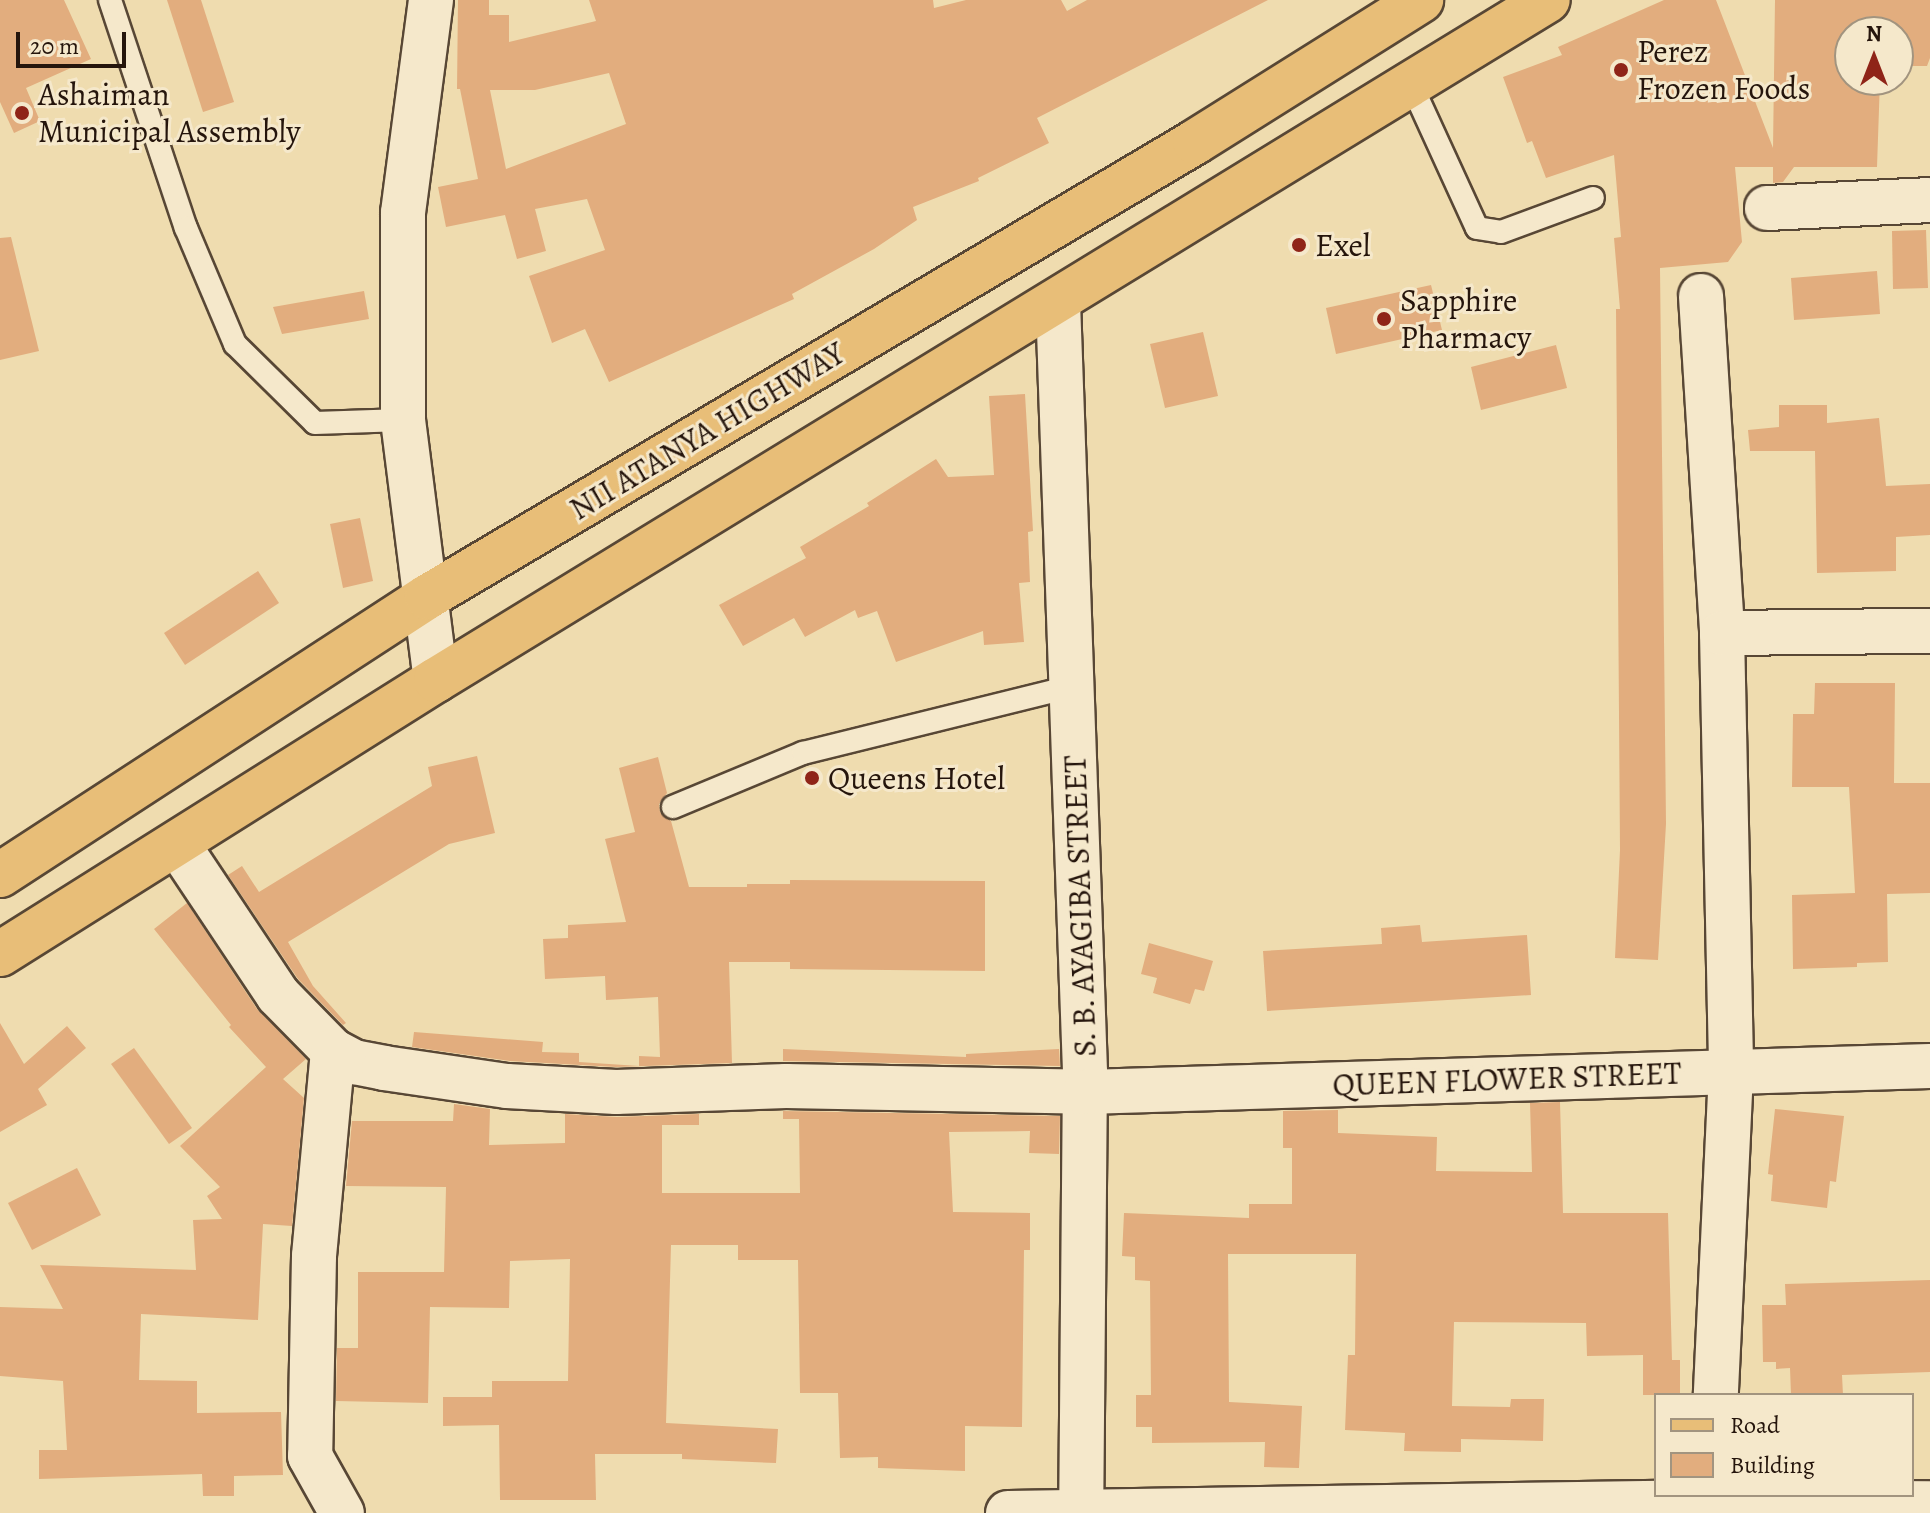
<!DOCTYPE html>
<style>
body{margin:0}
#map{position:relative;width:1930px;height:1513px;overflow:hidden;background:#efdcaf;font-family:Alegreya,serif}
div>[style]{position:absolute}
.building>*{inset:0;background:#e2ad7e}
.roads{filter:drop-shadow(2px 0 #584735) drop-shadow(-2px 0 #584735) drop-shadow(0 2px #584735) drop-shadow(0 -2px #584735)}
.service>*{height:22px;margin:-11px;padding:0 11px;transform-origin:11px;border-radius:11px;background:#f5e8cb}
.minor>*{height:44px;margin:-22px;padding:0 22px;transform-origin:22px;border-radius:22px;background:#f5e8cb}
.tertiary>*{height:44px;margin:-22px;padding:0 22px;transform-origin:22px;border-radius:22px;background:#f5e8cb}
.primary>*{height:44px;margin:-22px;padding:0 22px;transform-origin:22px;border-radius:22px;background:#e8be78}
.dots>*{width:22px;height:22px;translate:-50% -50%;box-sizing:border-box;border:4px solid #f5e8cb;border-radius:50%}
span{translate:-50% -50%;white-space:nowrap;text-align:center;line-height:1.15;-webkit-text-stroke:6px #f5e8cb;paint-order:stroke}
.poi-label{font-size:32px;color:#25150c}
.left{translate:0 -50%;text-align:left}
.street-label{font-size:32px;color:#25150c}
.legend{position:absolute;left:1654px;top:1393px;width:260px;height:104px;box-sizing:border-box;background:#f5e8cb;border:2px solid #a2947f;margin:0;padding:10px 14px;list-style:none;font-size:24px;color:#25150c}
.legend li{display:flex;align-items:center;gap:16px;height:40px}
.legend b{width:40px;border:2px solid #a2947f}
.north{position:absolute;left:1834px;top:16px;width:80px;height:80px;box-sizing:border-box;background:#f5e8cb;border:2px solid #a2947f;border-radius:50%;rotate:0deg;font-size:22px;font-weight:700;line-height:32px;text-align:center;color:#25150c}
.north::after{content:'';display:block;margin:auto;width:28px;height:36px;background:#8f2418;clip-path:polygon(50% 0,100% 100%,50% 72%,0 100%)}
.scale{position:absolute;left:16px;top:32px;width:110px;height:36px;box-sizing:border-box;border:4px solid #25150c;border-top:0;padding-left:10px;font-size:24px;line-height:28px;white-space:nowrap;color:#25150c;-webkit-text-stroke:6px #f5e8cb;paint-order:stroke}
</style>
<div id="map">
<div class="building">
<i style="clip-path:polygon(0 0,64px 0,91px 59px,26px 88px,40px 121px,14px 133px,0 102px)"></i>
<i style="clip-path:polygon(167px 0,201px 0,234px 102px,203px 112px)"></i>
<i style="clip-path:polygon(evenodd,458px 0,489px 0,489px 15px,509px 15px,509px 42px,596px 21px,589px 0,933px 0,934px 8px,966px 0,1061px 0,1067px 11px,1087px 0,1268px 0,1037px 118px,1049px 143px,978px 178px,979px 181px,913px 207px,917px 220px,874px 249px,792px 294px,794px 299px,609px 382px,585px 329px,552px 343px,529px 276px,605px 250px,587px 199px,535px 209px,546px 251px,517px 259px,505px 215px,446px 227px,438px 187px,478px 179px,460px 89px,457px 89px,458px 0,609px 73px,626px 124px,506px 169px,490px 90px,535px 90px,609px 73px)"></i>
<i style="clip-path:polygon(1664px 0,1716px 0,1773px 148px,1775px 0,1930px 0,1930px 58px,1927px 66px,1898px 66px,1898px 32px,1850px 32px,1850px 80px,1880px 80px,1877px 167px,1794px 167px,1783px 182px,1773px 183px,1773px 167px,1735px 167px,1742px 242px,1728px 262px,1660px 268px,1666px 824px,1658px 960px,1615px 958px,1620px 850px,1616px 309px,1620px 309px,1614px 238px,1621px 237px,1614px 155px,1546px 178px,1532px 141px,1527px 143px,1503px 77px,1562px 55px,1558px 47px)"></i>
<i style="clip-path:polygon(1926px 230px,1928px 288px,1893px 289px,1892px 231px)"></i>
<i style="clip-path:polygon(11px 237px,39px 351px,0 360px,0 238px)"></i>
<i style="clip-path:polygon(1877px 271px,1880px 314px,1794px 320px,1791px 278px)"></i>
<i style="clip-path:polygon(1431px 285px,1442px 330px,1336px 354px,1326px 308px)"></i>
<i style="clip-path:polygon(364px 291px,369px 319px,282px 334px,273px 307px)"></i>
<i style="clip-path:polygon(1203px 332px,1218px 396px,1165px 408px,1150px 344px)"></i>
<i style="clip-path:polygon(1556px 345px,1567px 388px,1481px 410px,1471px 367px)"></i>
<i style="clip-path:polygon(1025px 394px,1033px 531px,1028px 532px,1030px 582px,1019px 583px,1024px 642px,984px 645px,983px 631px,896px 662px,877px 611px,858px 618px,855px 610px,805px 637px,794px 618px,743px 646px,719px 605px,806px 558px,800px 547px,869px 506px,867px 503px,936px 459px,948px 477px,994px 475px,989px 396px)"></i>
<i style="clip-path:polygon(1779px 405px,1827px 405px,1827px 423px,1879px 418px,1886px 486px,1930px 484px,1930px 535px,1896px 537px,1896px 571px,1817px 573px,1815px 451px,1750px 451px,1748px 430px,1779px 427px)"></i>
<i style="clip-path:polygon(360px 518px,373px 581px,343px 588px,330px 524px)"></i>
<i style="clip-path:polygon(258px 571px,279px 603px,185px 665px,164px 633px)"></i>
<i style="clip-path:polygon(1815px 683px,1895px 683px,1894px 783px,1930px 783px,1930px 893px,1887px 894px,1888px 962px,1857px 963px,1857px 967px,1793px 969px,1792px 895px,1855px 893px,1849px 787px,1792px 787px,1793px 714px,1814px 714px)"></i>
<i style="clip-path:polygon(477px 756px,495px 833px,449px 844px,288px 942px,313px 986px,346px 1023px,343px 1025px,298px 979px,228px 875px,242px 866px,259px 892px,432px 786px,428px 767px)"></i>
<i style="clip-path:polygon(658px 757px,667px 793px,659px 804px,660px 812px,671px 821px,689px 887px,747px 887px,747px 884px,790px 884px,790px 880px,985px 881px,985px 971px,790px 969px,790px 962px,729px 962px,732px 1063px,616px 1067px,510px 1061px,412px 1047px,414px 1032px,543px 1042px,542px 1052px,579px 1053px,579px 1062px,639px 1066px,639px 1056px,660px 1057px,658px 997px,606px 1000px,605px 976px,545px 979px,543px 939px,568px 938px,568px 925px,626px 922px,605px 839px,635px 832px,619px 768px)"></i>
<i style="clip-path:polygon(187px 903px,257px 1009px,306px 1059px,283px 1079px,304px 1098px,292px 1226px,263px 1224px,258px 1320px,141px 1314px,139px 1380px,197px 1381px,197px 1413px,281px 1412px,283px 1475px,234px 1476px,234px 1496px,203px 1496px,202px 1474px,39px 1479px,39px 1450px,67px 1450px,63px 1381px,0 1376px,0 1307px,63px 1309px,40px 1265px,196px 1270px,193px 1220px,222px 1219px,207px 1196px,220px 1187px,180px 1146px,266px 1067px,229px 1027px,231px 1025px,154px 929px)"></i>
<i style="clip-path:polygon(1420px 925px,1422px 942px,1527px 935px,1531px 995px,1267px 1011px,1263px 951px,1382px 944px,1381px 928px)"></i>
<i style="clip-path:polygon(1149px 943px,1213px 961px,1204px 991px,1195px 989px,1190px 1004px,1153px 993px,1157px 978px,1141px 974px)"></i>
<i style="clip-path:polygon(0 1023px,24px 1064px,67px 1026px,86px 1048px,38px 1089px,47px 1105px,0 1132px)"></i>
<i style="clip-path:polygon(134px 1048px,192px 1128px,169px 1144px,111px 1064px)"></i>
<i style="clip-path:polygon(783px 1049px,966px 1057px,966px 1054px,1059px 1049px,1060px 1066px,783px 1061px)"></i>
<i style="clip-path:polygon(1560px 1102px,1563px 1213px,1668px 1213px,1672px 1360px,1680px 1360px,1680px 1395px,1643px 1395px,1643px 1355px,1587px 1356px,1586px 1323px,1454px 1322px,1452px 1406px,1510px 1407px,1511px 1399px,1544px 1399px,1543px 1441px,1461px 1439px,1461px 1452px,1404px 1451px,1405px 1433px,1345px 1430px,1348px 1355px,1355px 1355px,1356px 1254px,1228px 1254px,1229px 1402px,1302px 1406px,1299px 1468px,1264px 1467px,1265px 1442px,1152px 1443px,1152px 1427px,1136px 1427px,1136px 1395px,1151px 1395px,1150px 1281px,1135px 1280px,1135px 1257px,1122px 1256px,1124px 1213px,1249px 1218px,1249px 1204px,1292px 1204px,1292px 1148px,1283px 1148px,1283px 1111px,1338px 1110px,1338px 1133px,1437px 1137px,1436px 1171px,1532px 1172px,1530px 1103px)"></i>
<i style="clip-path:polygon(454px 1104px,490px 1109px,489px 1145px,565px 1143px,565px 1114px,617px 1117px,699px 1114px,699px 1125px,662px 1125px,662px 1193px,800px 1193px,799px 1119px,783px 1119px,783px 1111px,1060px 1116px,1059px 1154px,1029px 1153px,1030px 1131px,949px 1132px,953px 1212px,1030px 1213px,1030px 1250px,1024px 1250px,1022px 1427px,965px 1426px,965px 1471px,878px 1468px,878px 1457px,840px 1458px,838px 1393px,800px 1393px,798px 1260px,738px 1260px,738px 1245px,671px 1245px,666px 1423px,778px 1429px,776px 1463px,682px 1459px,682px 1454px,595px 1454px,596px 1500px,500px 1500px,499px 1425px,443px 1426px,443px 1397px,492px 1397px,492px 1381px,568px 1381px,570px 1259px,510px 1261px,509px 1308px,430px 1307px,428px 1403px,336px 1401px,337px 1348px,358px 1348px,358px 1272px,444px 1272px,446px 1187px,346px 1186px,352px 1121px,453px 1121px)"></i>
<i style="clip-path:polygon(1775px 1109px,1844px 1116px,1836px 1182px,1830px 1181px,1827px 1208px,1771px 1201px,1773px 1175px,1768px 1174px)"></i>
<i style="clip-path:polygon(77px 1168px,101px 1215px,32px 1250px,8px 1203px)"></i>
<i style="clip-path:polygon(1930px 1280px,1930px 1372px,1842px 1375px,1843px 1395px,1791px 1395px,1790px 1368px,1776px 1369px,1776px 1362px,1763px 1362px,1762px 1305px,1786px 1305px,1785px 1284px)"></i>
</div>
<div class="roads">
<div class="service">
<i style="left:110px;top:0;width:240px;rotate:71.6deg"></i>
<i style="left:186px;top:228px;width:126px;rotate:67.1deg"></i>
<i style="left:235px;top:344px;width:112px;rotate:44.6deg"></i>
<i style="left:315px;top:423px;width:88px;rotate:-2deg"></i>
<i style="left:1411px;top:84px;width:158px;rotate:65.4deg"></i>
<i style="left:1477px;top:228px;width:24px;rotate:9deg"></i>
<i style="left:1501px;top:232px;width:98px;rotate:-20.3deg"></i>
<i style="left:673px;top:807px;width:141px;rotate:-22.6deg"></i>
<i style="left:803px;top:753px;width:278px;rotate:-13.9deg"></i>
</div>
<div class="minor">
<i style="left:1767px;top:208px;width:163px;rotate:-2.8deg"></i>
<i style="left:1701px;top:296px;width:338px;rotate:86.4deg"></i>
<i style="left:1722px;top:633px;width:439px;rotate:88.8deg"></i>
<i style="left:1731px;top:1072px;width:323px;rotate:92.7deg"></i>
<i style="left:1058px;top:302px;width:771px;rotate:87.99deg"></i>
<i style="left:1085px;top:1073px;width:438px;rotate:90.5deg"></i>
<i style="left:1722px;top:633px;width:208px;rotate:-0.6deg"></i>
<i style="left:178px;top:845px;width:180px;rotate:56.3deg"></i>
<i style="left:278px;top:995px;width:78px;rotate:45.5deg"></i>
<i style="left:333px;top:1051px;width:24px;rotate:28deg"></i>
<i style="left:354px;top:1062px;width:31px;rotate:11deg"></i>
<i style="left:384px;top:1068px;width:124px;rotate:8.3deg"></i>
<i style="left:507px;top:1086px;width:109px;rotate:3.2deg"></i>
<i style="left:616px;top:1092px;width:170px;rotate:-2deg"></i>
<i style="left:786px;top:1086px;width:299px;rotate:1.1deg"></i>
<i style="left:1085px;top:1092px;width:845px;rotate:-1.76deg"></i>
<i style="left:333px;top:1051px;width:206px;rotate:95.3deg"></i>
<i style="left:314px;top:1256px;width:200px;rotate:91.1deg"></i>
<i style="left:310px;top:1456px;width:65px;rotate:60.7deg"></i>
<i style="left:1008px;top:1513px;width:703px;rotate:-0.9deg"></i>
<i style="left:1711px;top:1502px;width:219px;rotate:0.3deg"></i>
</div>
<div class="tertiary">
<i style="left:431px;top:0;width:215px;rotate:97.5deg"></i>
<i style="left:403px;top:213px;width:207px;rotate:90deg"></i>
<i style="left:403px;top:420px;width:262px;rotate:82.8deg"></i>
</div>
<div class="primary">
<i style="left:0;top:875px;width:510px;rotate:-33.07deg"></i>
<i style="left:427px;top:597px;width:893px;rotate:-30.64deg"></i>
<i style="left:1195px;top:142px;width:267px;rotate:-32.1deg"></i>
<i style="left:0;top:954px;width:515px;rotate:-32.15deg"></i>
<i style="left:436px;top:680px;width:1303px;rotate:-31.45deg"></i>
</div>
</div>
<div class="dots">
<i style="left:1621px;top:70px;background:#8f2418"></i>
<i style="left:22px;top:113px;background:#8f2418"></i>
<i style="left:1299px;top:245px;background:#8f2418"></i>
<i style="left:1384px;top:319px;background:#8f2418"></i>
<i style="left:812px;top:778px;background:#8f2418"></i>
</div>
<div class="poi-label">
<span class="left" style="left:1637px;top:70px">Perez<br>Frozen Foods</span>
<span class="left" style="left:38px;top:113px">Ashaiman<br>Municipal Assembly</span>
<span class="left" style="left:1315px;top:245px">Exel</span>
<span class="left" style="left:1400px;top:319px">Sapphire<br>Pharmacy</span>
<span class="left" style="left:828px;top:778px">Queens Hotel</span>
</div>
<div class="street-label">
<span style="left:707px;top:431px;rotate:-31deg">NII ATANYA HIGHWAY</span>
<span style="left:1080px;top:906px;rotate:-92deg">S. B. AYAGIBA STREET</span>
<span style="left:1507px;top:1079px;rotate:-2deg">QUEEN FLOWER STREET</span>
</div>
<ul class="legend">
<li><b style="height:10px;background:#e8be78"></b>Road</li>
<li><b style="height:22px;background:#e2ad7e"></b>Building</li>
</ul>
<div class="north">N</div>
<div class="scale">20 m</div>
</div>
